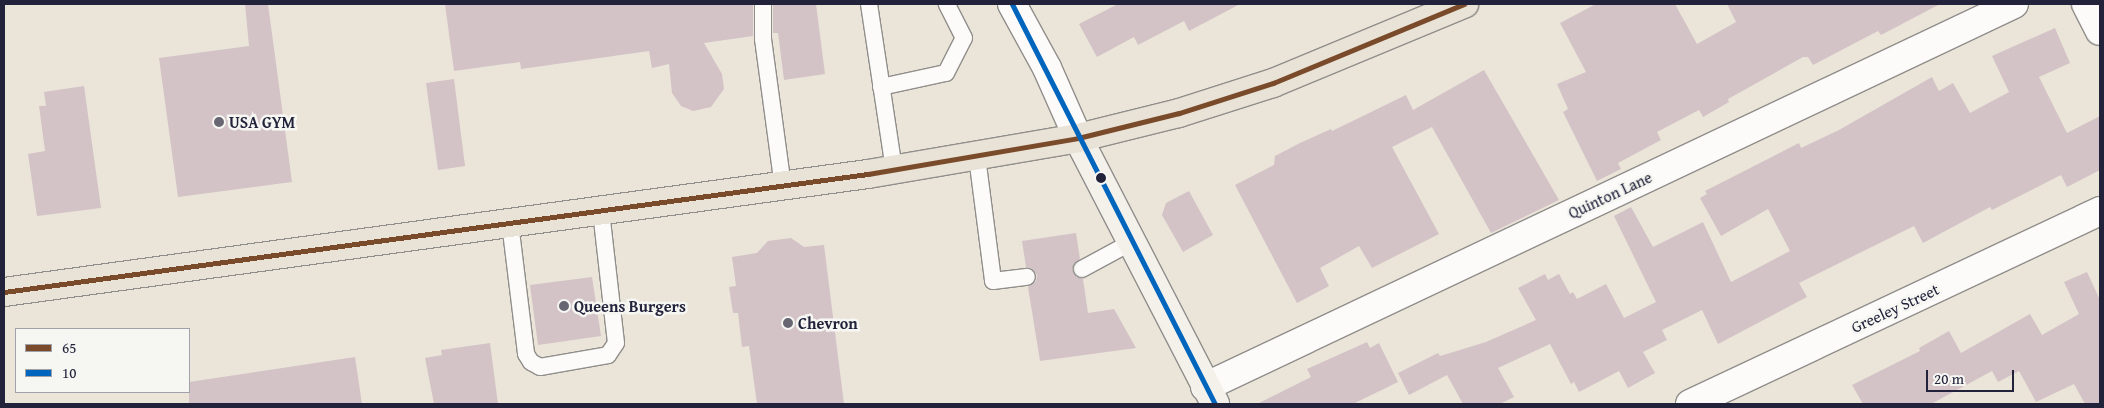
<!DOCTYPE html>
<style>
body{margin:0}
#map{position:relative;width:2104px;height:408px;overflow:hidden;background:#ebe5d9;font-family:"Gentium Book Plus",serif}
div>[style]{position:absolute}
.building>*{inset:0;background:#d3c3c7}
.roads{filter:drop-shadow(1px 0 #908e8b) drop-shadow(-1px 0 #908e8b) drop-shadow(0 1px #908e8b) drop-shadow(0 -1px #908e8b)}
.lane>*{height:16px;margin:-8px;padding:0 8px;transform-origin:8px;border-radius:8px;background:#fcfbf9}
.street>*{height:28px;margin:-14px;padding:0 14px;transform-origin:14px;border-radius:14px;background:#fcfbf9}
.secondary>*{height:28px;margin:-14px;padding:0 14px;transform-origin:14px;border-radius:14px;background:#f4f1eb}
.primary>*{height:28px;margin:-14px;padding:0 14px;transform-origin:14px;border-radius:14px;background:#e9e2d6}
.bus-1>*{height:5px;margin:-2.5px;padding:0 2.5px;transform-origin:2.5px;border-radius:2.5px;background:#7a4b2a}
.bus-2>*{height:5px;margin:-2.5px;padding:0 2.5px;transform-origin:2.5px;border-radius:2.5px;background:#0065bd}
.dots>*{width:14px;height:14px;translate:-50% -50%;box-sizing:border-box;border:2px solid #f6f6f2;border-radius:50%}
span{translate:-50% -50%;white-space:nowrap;text-align:center;line-height:1.15;-webkit-text-stroke:5px #f6f6f2;paint-order:stroke}
.poi-label{font-size:16px;color:#22223b;font-weight:700}
.left{translate:0 -50%;text-align:left}
.street-label{font-size:16px;color:#22223b}
.frame{position:absolute;inset:0;border:5px solid #22223b;pointer-events:none}
.legend{position:absolute;left:15px;top:328px;width:175px;height:65px;box-sizing:border-box;background:#f6f6f2;border:1px solid #a1a1a9;margin:0;padding:6px 9px;list-style:none;font-size:15px;color:#22223b}
.legend li{display:flex;align-items:center;gap:10px;height:25px}
.legend b{width:25px;border:1px solid #a1a1a9}
.scale{position:absolute;left:1926px;top:370px;width:88px;height:22px;box-sizing:border-box;border:2px solid #22223b;border-top:0;padding-left:6px;font-size:15px;line-height:18px;white-space:nowrap;color:#22223b;-webkit-text-stroke:4px #f6f6f2;paint-order:stroke}
</style>
<div id="map">
<div class="building">
<i style="clip-path:polygon(245px 4px,268px 4px,292px 182px,178px 197px,159px 58px,249px 46px)"></i>
<i style="clip-path:polygon(445px 4px,753px 4px,753px 36px,704px 43px,722px 74px,724px 89px,711px 107px,693px 111px,681px 106px,672px 93px,669px 64px,652px 68px,649px 51px,521px 69px,520px 62px,454px 71px)"></i>
<i style="clip-path:polygon(773px 4px,816px 4px,825px 74px,784px 80px,778px 33px,773px 33px)"></i>
<i style="clip-path:polygon(1118px 4px,1240px 4px,1189px 31px,1184px 21px,1138px 45px,1134px 37px,1097px 57px,1079px 24px)"></i>
<i style="clip-path:polygon(1596px 4px,1675px 4px,1697px 44px,1736px 22px,1727px 4px,1940px 4px,1881px 35px,1878px 31px,1813px 65px,1808px 57px,1803px 57px,1728px 99px,1729px 102px,1703px 117px,1699px 110px,1657px 132px,1661px 140px,1618px 163px,1621px 169px,1597px 181px,1563px 112px,1568px 109px,1557px 84px,1586px 72px,1560px 23px)"></i>
<i style="clip-path:polygon(2055px 28px,2070px 63px,2039px 77px,2067px 133px,2100px 116px,2100px 170px,2067px 187px,2061px 175px,1992px 210px,1990px 207px,1923px 243px,1914px 226px,1799px 283px,1807px 297px,1718px 344px,1702px 310px,1662px 330px,1667px 340px,1643px 352px,1655px 373px,1628px 388px,1619px 371px,1579px 392px,1574px 382px,1571px 384px,1550px 344px,1498px 368px,1514px 397px,1500px 404px,1463px 404px,1447px 375px,1409px 395px,1398px 373px,1438px 353px,1440px 356px,1486px 342px,1536px 320px,1518px 288px,1545px 274px,1548px 280px,1559px 274px,1570px 294px,1573px 292px,1577px 299px,1606px 284px,1624px 318px,1656px 302px,1614px 216px,1631px 207px,1653px 247px,1703px 222px,1731px 282px,1790px 251px,1768px 209px,1721px 236px,1700px 198px,1707px 194px,1705px 191px,1799px 143px,1801px 148px,1839px 130px,1932px 77px,1939px 91px,1953px 83px,1970px 113px,2009px 92px,1992px 56px)"></i>
<i style="clip-path:polygon(1484px 70px,1559px 200px,1491px 233px,1432px 127px,1392px 147px,1439px 234px,1372px 268px,1359px 246px,1320px 268px,1329px 286px,1297px 303px,1235px 185px,1274px 165px,1275px 156px,1300px 143px,1331px 129px,1332px 131px,1406px 95px,1413px 110px)"></i>
<i style="clip-path:polygon(454px 79px,465px 166px,438px 170px,426px 83px)"></i>
<i style="clip-path:polygon(84px 86px,101px 208px,37px 216px,28px 154px,45px 151px,39px 106px,46px 106px,44px 92px)"></i>
<i style="clip-path:polygon(1189px 191px,1213px 235px,1183px 252px,1162px 215px,1166px 203px)"></i>
<i style="clip-path:polygon(1076px 233px,1080px 259px,1072px 269px,1076px 277px,1083px 279px,1088px 313px,1114px 309px,1136px 348px,1040px 361px,1028px 287px,1036px 281px,1037px 275px,1031px 268px,1026px 267px,1022px 241px)"></i>
<i style="clip-path:polygon(791px 238px,804px 247px,824px 245px,844px 404px,757px 404px,749px 346px,742px 347px,738px 313px,733px 313px,729px 287px,736px 286px,732px 257px,757px 253px,768px 241px)"></i>
<i style="clip-path:polygon(2087px 272px,2100px 300px,2100px 404px,2085px 404px,2074px 384px,2036px 402px,2019px 371px,1998px 382px,1992px 371px,1931px 404px,1863px 404px,1852px 385px,1920px 351px,1919px 348px,1949px 331px,1961px 353px,2030px 314px,2042px 335px,2079px 314px,2064px 282px)"></i>
<i style="clip-path:polygon(592px 277px,601px 336px,538px 345px,530px 285px)"></i>
<i style="clip-path:polygon(1367px 342px,1370px 348px,1379px 343px,1398px 382px,1353px 404px,1257px 404px,1311px 377px,1307px 369px)"></i>
<i style="clip-path:polygon(490px 343px,498px 404px,434px 404px,425px 358px,442px 355px,441px 350px)"></i>
<i style="clip-path:polygon(355px 357px,362px 404px,189px 404px,189px 382px)"></i>
</div>
<div class="roads">
<div class="lane">
<i style="left:763px;top:4px;width:35px;rotate:90deg"></i>
<i style="left:763px;top:39px;width:148px;rotate:82.3deg"></i>
<i style="left:869px;top:4px;width:168px;rotate:81.4deg"></i>
<i style="left:881px;top:87px;width:66px;rotate:-12.2deg"></i>
<i style="left:946px;top:73px;width:39px;rotate:-63deg"></i>
<i style="left:964px;top:38px;width:38px;rotate:-117deg"></i>
<i style="left:977px;top:157px;width:125px;rotate:82.6deg"></i>
<i style="left:993px;top:281px;width:34px;rotate:-7deg"></i>
<i style="left:510px;top:223px;width:132px;rotate:83deg"></i>
<i style="left:526px;top:354px;width:9px;rotate:58deg"></i>
<i style="left:531px;top:362px;width:10px;rotate:29deg"></i>
<i style="left:540px;top:367px;width:69px;rotate:-10deg"></i>
<i style="left:608px;top:355px;width:14px;rotate:-56deg"></i>
<i style="left:616px;top:343px;width:133px;rotate:-96.5deg"></i>
<i style="left:1082px;top:269px;width:57px;rotate:-28.4deg"></i>
</div>
<div class="street">
<i style="left:1012px;top:4px;width:73px;rotate:61.3deg"></i>
<i style="left:1047px;top:68px;width:77px;rotate:66.1deg"></i>
<i style="left:2086px;top:4px;width:30px;rotate:63deg"></i>
<i style="left:1205px;top:387px;width:895px;rotate:-25.33deg"></i>
<i style="left:1690px;top:404px;width:453px;rotate:-25.2deg"></i>
</div>
<div class="secondary">
<i style="left:1078px;top:138px;width:299px;rotate:62.7deg"></i>
</div>
<div class="primary">
<i style="left:4px;top:292px;width:872px;rotate:-7.78deg"></i>
<i style="left:868px;top:174px;width:213px;rotate:-9.7deg"></i>
<i style="left:1078px;top:138px;width:104px;rotate:-13.9deg"></i>
<i style="left:1179px;top:113px;width:99px;rotate:-17.7deg"></i>
<i style="left:1273px;top:83px;width:207px;rotate:-22.5deg"></i>
</div>
</div>
<div class="bus-1">
<i style="left:4px;top:292px;width:872px;rotate:-7.78deg"></i>
<i style="left:868px;top:174px;width:213px;rotate:-9.7deg"></i>
<i style="left:1078px;top:138px;width:104px;rotate:-13.9deg"></i>
<i style="left:1179px;top:113px;width:99px;rotate:-17.7deg"></i>
<i style="left:1273px;top:83px;width:207px;rotate:-22.5deg"></i>
</div>
<div class="bus-2">
<i style="left:1012px;top:4px;width:449px;rotate:63.1deg"></i>
</div>
<div class="dots">
<i style="left:219px;top:122px;background:#686672"></i>
<i style="left:1101px;top:178px;background:#22223b"></i>
<i style="left:564px;top:306px;background:#686672"></i>
<i style="left:788px;top:323px;background:#686672"></i>
</div>
<div class="poi-label">
<span class="left" style="left:229px;top:122px">USA GYM</span>
<span class="left" style="left:574px;top:306px">Queens Burgers</span>
<span class="left" style="left:798px;top:323px">Chevron</span>
</div>
<div class="street-label">
<span style="left:1610px;top:195px;rotate:-25deg">Quinton Lane</span>
<span style="left:1895px;top:308px;rotate:-25deg">Greeley Street</span>
</div>
<div class="frame"></div>
<ul class="legend">
<li><b style="height:6px;background:#7a4b2a"></b>65</li>
<li><b style="height:6px;background:#0065bd"></b>10</li>
</ul>
<div class="scale">20 m</div>
</div>
